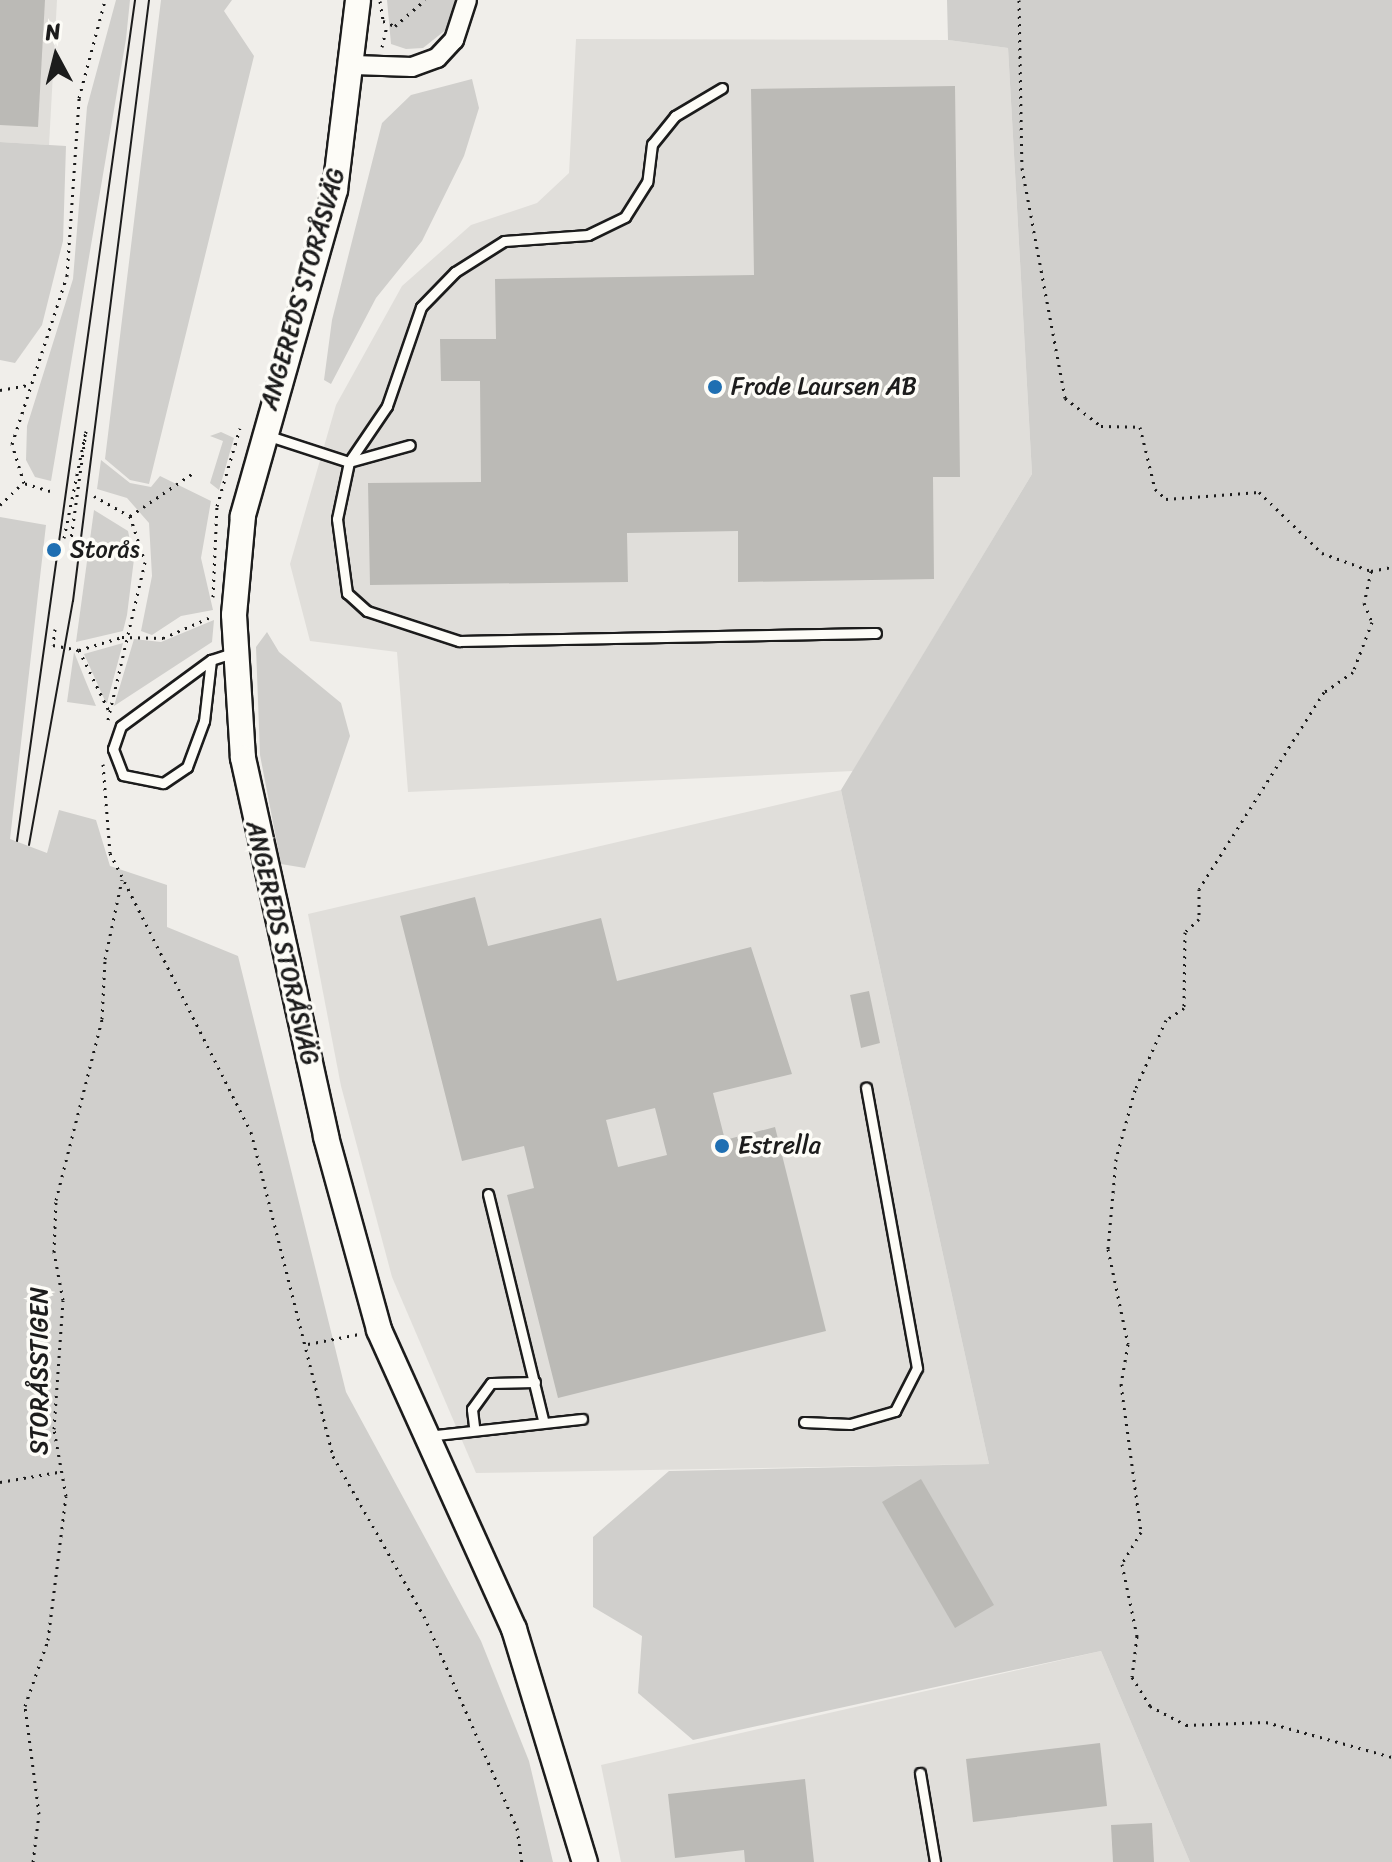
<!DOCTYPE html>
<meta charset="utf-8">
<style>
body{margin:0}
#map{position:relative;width:1392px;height:1862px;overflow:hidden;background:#f0eeea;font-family:Sriracha,sans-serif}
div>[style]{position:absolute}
.built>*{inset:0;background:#e0deda}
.green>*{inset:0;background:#d0cfcc}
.building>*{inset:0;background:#bbbab6}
.path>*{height:3px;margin-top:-1.5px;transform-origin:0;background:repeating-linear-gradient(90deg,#1c1c1c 0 2px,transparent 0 8px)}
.roads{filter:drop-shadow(2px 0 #1c1c1c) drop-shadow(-2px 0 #1c1c1c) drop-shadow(0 2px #1c1c1c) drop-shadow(0 -2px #1c1c1c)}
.service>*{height:9px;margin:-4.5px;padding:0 4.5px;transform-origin:4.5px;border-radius:4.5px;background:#fdfcf7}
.minor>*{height:18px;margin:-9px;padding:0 9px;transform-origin:9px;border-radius:9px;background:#fdfcf7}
.tertiary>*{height:24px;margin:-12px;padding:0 12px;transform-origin:12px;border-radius:12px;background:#fdfcf7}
.tram>*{height:2px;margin:-1px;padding:0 1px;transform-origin:1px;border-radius:1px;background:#1c1c1c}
.dots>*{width:22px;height:22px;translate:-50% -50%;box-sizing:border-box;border:4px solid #fdfcf7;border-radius:50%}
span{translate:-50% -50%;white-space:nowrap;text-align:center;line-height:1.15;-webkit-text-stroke:7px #fdfcf7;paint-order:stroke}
.street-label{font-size:24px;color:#1c1c1c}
.poi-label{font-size:24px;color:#1c1c1c}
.left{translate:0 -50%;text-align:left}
.north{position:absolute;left:16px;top:16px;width:80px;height:80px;-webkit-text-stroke:6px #fdfcf7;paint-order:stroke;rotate:353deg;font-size:22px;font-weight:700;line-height:32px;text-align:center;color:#1c1c1c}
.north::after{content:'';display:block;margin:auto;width:28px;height:36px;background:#1c1c1c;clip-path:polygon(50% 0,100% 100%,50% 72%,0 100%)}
</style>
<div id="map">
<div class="built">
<i style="clip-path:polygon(0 0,57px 0,49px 145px,0 142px)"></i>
<i style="clip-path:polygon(576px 39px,948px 40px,1008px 48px,1032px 474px,853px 771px,408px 792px,397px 652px,310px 641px,290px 564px,336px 405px,402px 286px,471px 225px,537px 203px,569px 173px)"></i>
<i style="clip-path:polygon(841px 790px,989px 1464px,476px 1473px,392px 1277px,341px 1086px,308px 914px)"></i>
<i style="clip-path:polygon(1101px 1651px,1190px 1862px,621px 1862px,601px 1765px)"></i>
</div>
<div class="green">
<i style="clip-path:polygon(116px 0,130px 0,126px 39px,51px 481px,35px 477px,26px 460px,27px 426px,73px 279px,87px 107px)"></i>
<i style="clip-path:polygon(161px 0,232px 0,224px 11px,254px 56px,149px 484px,130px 480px,105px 459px)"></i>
<i style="clip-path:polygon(387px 0,456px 0,447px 29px,423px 48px,406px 49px,391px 44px)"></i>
<i style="clip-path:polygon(947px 0,1392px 0,1392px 1862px,1190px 1862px,1101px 1651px,693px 1740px,638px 1693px,642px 1636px,593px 1607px,593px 1537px,669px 1471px,989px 1464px,841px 790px,1032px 474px,1008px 48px,948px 40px)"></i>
<i style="clip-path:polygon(472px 79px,479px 108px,464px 156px,422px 241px,376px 298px,331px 384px,324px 380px,332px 320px,382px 123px,411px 95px)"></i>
<i style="clip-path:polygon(0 142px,66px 146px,63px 241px,42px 325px,15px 363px,0 360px)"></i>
<i style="clip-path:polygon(221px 432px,234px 438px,219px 490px,210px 483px,223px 441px,210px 436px)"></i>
<i style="clip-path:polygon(101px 460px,130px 483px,151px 487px,160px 476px,211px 501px,201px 558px,213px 610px,181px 616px,152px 635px,141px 631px,152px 576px,149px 523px,127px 498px,97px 489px)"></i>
<i style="clip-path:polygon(94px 510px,128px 531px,134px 559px,127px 615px,123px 631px,76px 642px)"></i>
<i style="clip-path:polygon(0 517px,46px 525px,10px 839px,47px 853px,59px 810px,96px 820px,110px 866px,167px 885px,167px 927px,238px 956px,346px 1392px,481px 1641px,529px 1761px,553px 1862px,0 1862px)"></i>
<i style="clip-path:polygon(214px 620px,212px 642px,114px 706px,134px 639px,161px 642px)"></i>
<i style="clip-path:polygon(267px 632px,279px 652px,341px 703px,350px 736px,305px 868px,281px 864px,260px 755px,256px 647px)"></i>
<i style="clip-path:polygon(123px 643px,107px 703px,106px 703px,84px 654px)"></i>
<i style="clip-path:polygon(74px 652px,86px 682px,96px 706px,67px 702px)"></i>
</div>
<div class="building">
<i style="clip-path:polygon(0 0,45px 0,38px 127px,0 125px)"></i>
<i style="clip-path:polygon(955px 86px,960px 477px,933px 477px,934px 579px,738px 582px,738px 531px,627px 533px,628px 582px,370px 585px,368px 483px,481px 482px,480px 381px,441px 381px,440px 339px,496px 339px,495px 279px,754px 275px,751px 89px)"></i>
<i style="clip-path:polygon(evenodd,475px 897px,488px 946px,601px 918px,617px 981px,751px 947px,792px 1074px,713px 1093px,725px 1140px,775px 1127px,826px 1331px,558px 1398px,507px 1195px,534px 1188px,524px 1146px,462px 1161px,400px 916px,475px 897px,655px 1108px,667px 1155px,618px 1167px,606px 1120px,655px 1108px)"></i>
<i style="clip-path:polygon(869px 991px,880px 1043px,861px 1048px,850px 995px)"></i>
<i style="clip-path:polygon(921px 1479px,994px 1605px,955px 1628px,882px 1502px)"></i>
<i style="clip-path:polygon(1100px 1743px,1107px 1806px,973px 1822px,966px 1759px)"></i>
<i style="clip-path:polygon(805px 1779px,814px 1862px,745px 1862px,744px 1850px,675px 1858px,668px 1794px)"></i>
<i style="clip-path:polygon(1152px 1823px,1154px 1862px,1113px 1862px,1111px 1825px)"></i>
</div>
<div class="path">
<i style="left:1019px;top:0;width:168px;rotate:89deg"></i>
<i style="left:1022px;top:168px;width:234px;rotate:79.4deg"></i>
<i style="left:1065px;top:398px;width:46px;rotate:37.9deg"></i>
<i style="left:1101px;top:426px;width:39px;rotate:1deg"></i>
<i style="left:1140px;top:427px;width:64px;rotate:76.4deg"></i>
<i style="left:1155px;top:489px;width:15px;rotate:42deg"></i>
<i style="left:1166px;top:499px;width:93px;rotate:-4.3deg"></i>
<i style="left:1259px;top:492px;width:88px;rotate:44.1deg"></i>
<i style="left:1322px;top:553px;width:52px;rotate:20.2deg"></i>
<i style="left:1371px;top:571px;width:21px;rotate:-11deg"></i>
<i style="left:380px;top:1px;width:20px;rotate:81deg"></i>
<i style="left:383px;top:21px;width:13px;rotate:23deg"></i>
<i style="left:395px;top:26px;width:40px;rotate:-41deg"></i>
<i style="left:382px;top:47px;width:22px;rotate:-77deg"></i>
<i style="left:0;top:390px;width:27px;rotate:-10deg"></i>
<i style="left:50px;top:491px;width:27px;rotate:-163deg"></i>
<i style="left:24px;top:483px;width:41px;rotate:-107.1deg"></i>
<i style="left:12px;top:444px;width:177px;rotate:-71.9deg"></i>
<i style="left:67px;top:276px;width:178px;rotate:-86.1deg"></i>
<i style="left:79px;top:98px;width:101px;rotate:-75.1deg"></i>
<i style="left:94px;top:496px;width:41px;rotate:29.1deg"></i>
<i style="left:130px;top:516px;width:48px;rotate:71.9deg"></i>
<i style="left:145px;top:562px;width:162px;rotate:103.2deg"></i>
<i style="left:0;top:505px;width:32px;rotate:-44deg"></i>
<i style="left:130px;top:516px;width:76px;rotate:-34.3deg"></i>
<i style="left:64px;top:538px;width:109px;rotate:-78.4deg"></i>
<i style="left:86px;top:431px;width:109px;rotate:97.9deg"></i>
<i style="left:1371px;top:571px;width:33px;rotate:102deg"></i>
<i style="left:1364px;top:603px;width:21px;rotate:67deg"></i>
<i style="left:1372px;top:622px;width:53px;rotate:110.8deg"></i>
<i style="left:1353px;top:672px;width:35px;rotate:145deg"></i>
<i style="left:1324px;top:692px;width:233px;rotate:122.4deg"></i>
<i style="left:1199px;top:889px;width:30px;rotate:90deg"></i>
<i style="left:1199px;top:919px;width:19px;rotate:137deg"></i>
<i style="left:1185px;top:932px;width:76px;rotate:90.8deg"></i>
<i style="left:1184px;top:1008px;width:22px;rotate:146deg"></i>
<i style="left:1166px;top:1020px;width:77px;rotate:113.9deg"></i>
<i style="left:1135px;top:1090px;width:72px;rotate:105.4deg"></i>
<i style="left:1116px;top:1159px;width:90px;rotate:95.1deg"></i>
<i style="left:1108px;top:1249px;width:97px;rotate:78.1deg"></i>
<i style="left:1128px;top:1344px;width:41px;rotate:99.9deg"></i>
<i style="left:1121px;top:1384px;width:149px;rotate:82.3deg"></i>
<i style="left:1141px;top:1532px;width:37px;rotate:121deg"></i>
<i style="left:1122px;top:1564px;width:74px;rotate:78.2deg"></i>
<i style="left:1137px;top:1636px;width:41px;rotate:97deg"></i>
<i style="left:1132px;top:1677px;width:34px;rotate:58deg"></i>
<i style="left:1150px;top:1706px;width:41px;rotate:27.8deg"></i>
<i style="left:1186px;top:1725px;width:80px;rotate:-2.1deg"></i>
<i style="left:1266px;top:1722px;width:131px;rotate:15.5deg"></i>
<i style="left:213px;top:597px;width:91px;rotate:-87.5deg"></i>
<i style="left:217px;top:506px;width:81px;rotate:-73.6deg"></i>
<i style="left:55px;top:629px;width:16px;rotate:97deg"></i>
<i style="left:53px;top:645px;width:26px;rotate:11deg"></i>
<i style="left:79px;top:650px;width:45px;rotate:-16.8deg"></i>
<i style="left:122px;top:637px;width:41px;rotate:1.4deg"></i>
<i style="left:163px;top:638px;width:55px;rotate:-23.7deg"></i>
<i style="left:79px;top:650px;width:70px;rotate:63.8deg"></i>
<i style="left:103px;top:764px;width:89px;rotate:85.5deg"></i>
<i style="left:110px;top:853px;width:313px;rotate:63.2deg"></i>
<i style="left:251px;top:1132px;width:334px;rotate:75.8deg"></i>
<i style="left:333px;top:1456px;width:184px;rotate:60.4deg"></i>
<i style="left:424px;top:1616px;width:232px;rotate:66.3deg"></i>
<i style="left:517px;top:1828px;width:34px;rotate:82deg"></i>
<i style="left:308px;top:1344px;width:52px;rotate:-11.1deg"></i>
<i style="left:0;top:1482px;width:59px;rotate:-9.8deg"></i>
<i style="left:33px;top:1862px;width:48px;rotate:-82.9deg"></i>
<i style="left:39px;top:1814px;width:109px;rotate:-97.4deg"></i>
<i style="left:25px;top:1706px;width:70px;rotate:-70.8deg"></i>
<i style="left:48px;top:1640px;width:145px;rotate:-82.9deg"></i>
<i style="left:66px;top:1496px;width:68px;rotate:-100.2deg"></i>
<i style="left:54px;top:1429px;width:129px;rotate:-86deg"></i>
<i style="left:63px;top:1300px;width:49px;rotate:-100.6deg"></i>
<i style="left:54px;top:1252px;width:52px;rotate:-87.8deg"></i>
<i style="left:56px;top:1200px;width:187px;rotate:-75.7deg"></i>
<i style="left:102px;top:1019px;width:60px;rotate:-87.1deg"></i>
<i style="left:105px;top:959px;width:81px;rotate:-77.9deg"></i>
</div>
<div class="roads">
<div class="service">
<i style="left:722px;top:88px;width:55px;rotate:149.2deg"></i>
<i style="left:675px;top:116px;width:36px;rotate:129deg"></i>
<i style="left:652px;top:144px;width:38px;rotate:97deg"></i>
<i style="left:647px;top:182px;width:41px;rotate:122.2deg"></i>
<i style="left:625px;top:217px;width:41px;rotate:154.1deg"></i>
<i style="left:588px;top:235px;width:84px;rotate:175.9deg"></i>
<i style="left:504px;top:241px;width:58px;rotate:147.7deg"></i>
<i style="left:455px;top:272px;width:49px;rotate:134.2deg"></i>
<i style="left:421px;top:307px;width:105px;rotate:109deg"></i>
<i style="left:387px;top:406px;width:68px;rotate:124.2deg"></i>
<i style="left:349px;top:462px;width:58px;rotate:101.9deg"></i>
<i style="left:337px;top:519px;width:75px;rotate:82.3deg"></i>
<i style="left:347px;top:593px;width:27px;rotate:42deg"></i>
<i style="left:367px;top:611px;width:97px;rotate:18.1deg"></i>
<i style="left:459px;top:641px;width:417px;rotate:-1.1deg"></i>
<i style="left:269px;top:436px;width:84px;rotate:18deg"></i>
<i style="left:349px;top:462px;width:63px;rotate:-15.6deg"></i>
<i style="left:211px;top:660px;width:61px;rotate:96.5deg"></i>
<i style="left:204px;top:721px;width:49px;rotate:110.3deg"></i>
<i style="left:187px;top:767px;width:29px;rotate:146deg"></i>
<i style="left:163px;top:783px;width:41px;rotate:-168.7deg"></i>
<i style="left:123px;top:775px;width:28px;rotate:-111deg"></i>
<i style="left:113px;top:749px;width:24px;rotate:-71deg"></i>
<i style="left:121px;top:726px;width:112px;rotate:-36.3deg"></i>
<i style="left:211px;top:660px;width:25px;rotate:-18deg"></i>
<i style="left:488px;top:1194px;width:233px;rotate:76.3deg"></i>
<i style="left:804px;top:1422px;width:46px;rotate:2.5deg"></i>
<i style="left:850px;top:1424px;width:47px;rotate:-16.1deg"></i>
<i style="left:895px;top:1411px;width:48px;rotate:-62.9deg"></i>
<i style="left:917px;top:1368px;width:285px;rotate:-100.3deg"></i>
<i style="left:474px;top:1426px;width:17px;rotate:-97deg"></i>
<i style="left:472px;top:1409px;width:32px;rotate:-54deg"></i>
<i style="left:491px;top:1383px;width:44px;rotate:-1.3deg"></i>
<i style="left:427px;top:1436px;width:156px;rotate:-6.3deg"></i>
<i style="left:920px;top:1773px;width:90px;rotate:80.4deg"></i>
</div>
<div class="minor">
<i style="left:354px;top:65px;width:58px;rotate:2deg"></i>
<i style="left:412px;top:67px;width:27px;rotate:-20deg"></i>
<i style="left:437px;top:58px;width:25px;rotate:-47deg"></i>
<i style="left:454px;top:40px;width:42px;rotate:-72deg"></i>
</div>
<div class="tertiary">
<i style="left:358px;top:0;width:191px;rotate:96.9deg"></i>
<i style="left:335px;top:190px;width:339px;rotate:105.8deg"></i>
<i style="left:243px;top:516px;width:99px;rotate:95.2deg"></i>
<i style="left:234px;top:615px;width:143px;rotate:86.4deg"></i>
<i style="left:243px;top:758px;width:388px;rotate:77.6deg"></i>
<i style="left:326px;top:1137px;width:200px;rotate:74.6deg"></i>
<i style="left:379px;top:1330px;width:328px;rotate:65.7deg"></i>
<i style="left:514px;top:1629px;width:244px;rotate:73.1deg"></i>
</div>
</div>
<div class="tram">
<i style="left:17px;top:841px;width:849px;rotate:-82.01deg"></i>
<i style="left:29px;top:845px;width:248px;rotate:-79.8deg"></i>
<i style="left:73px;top:601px;width:606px;rotate:-82.79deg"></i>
</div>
<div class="dots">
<i style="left:715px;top:387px;background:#1f6fb2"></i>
<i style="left:54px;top:550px;background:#1f6fb2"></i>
<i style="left:722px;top:1146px;background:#1f6fb2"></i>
</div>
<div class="street-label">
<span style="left:303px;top:289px;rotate:-74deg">ANGEREDS STORÅSVÄG</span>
<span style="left:282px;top:943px;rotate:77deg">ANGEREDS STORÅSVÄG</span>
<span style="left:40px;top:1371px;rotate:-90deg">STORÅSSTIGEN</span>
</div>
<div class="poi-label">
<span class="left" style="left:731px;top:387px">Frode Laursen AB</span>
<span class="left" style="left:70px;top:550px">Storås</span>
<span class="left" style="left:738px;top:1146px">Estrella</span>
</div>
<div class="north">N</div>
</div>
